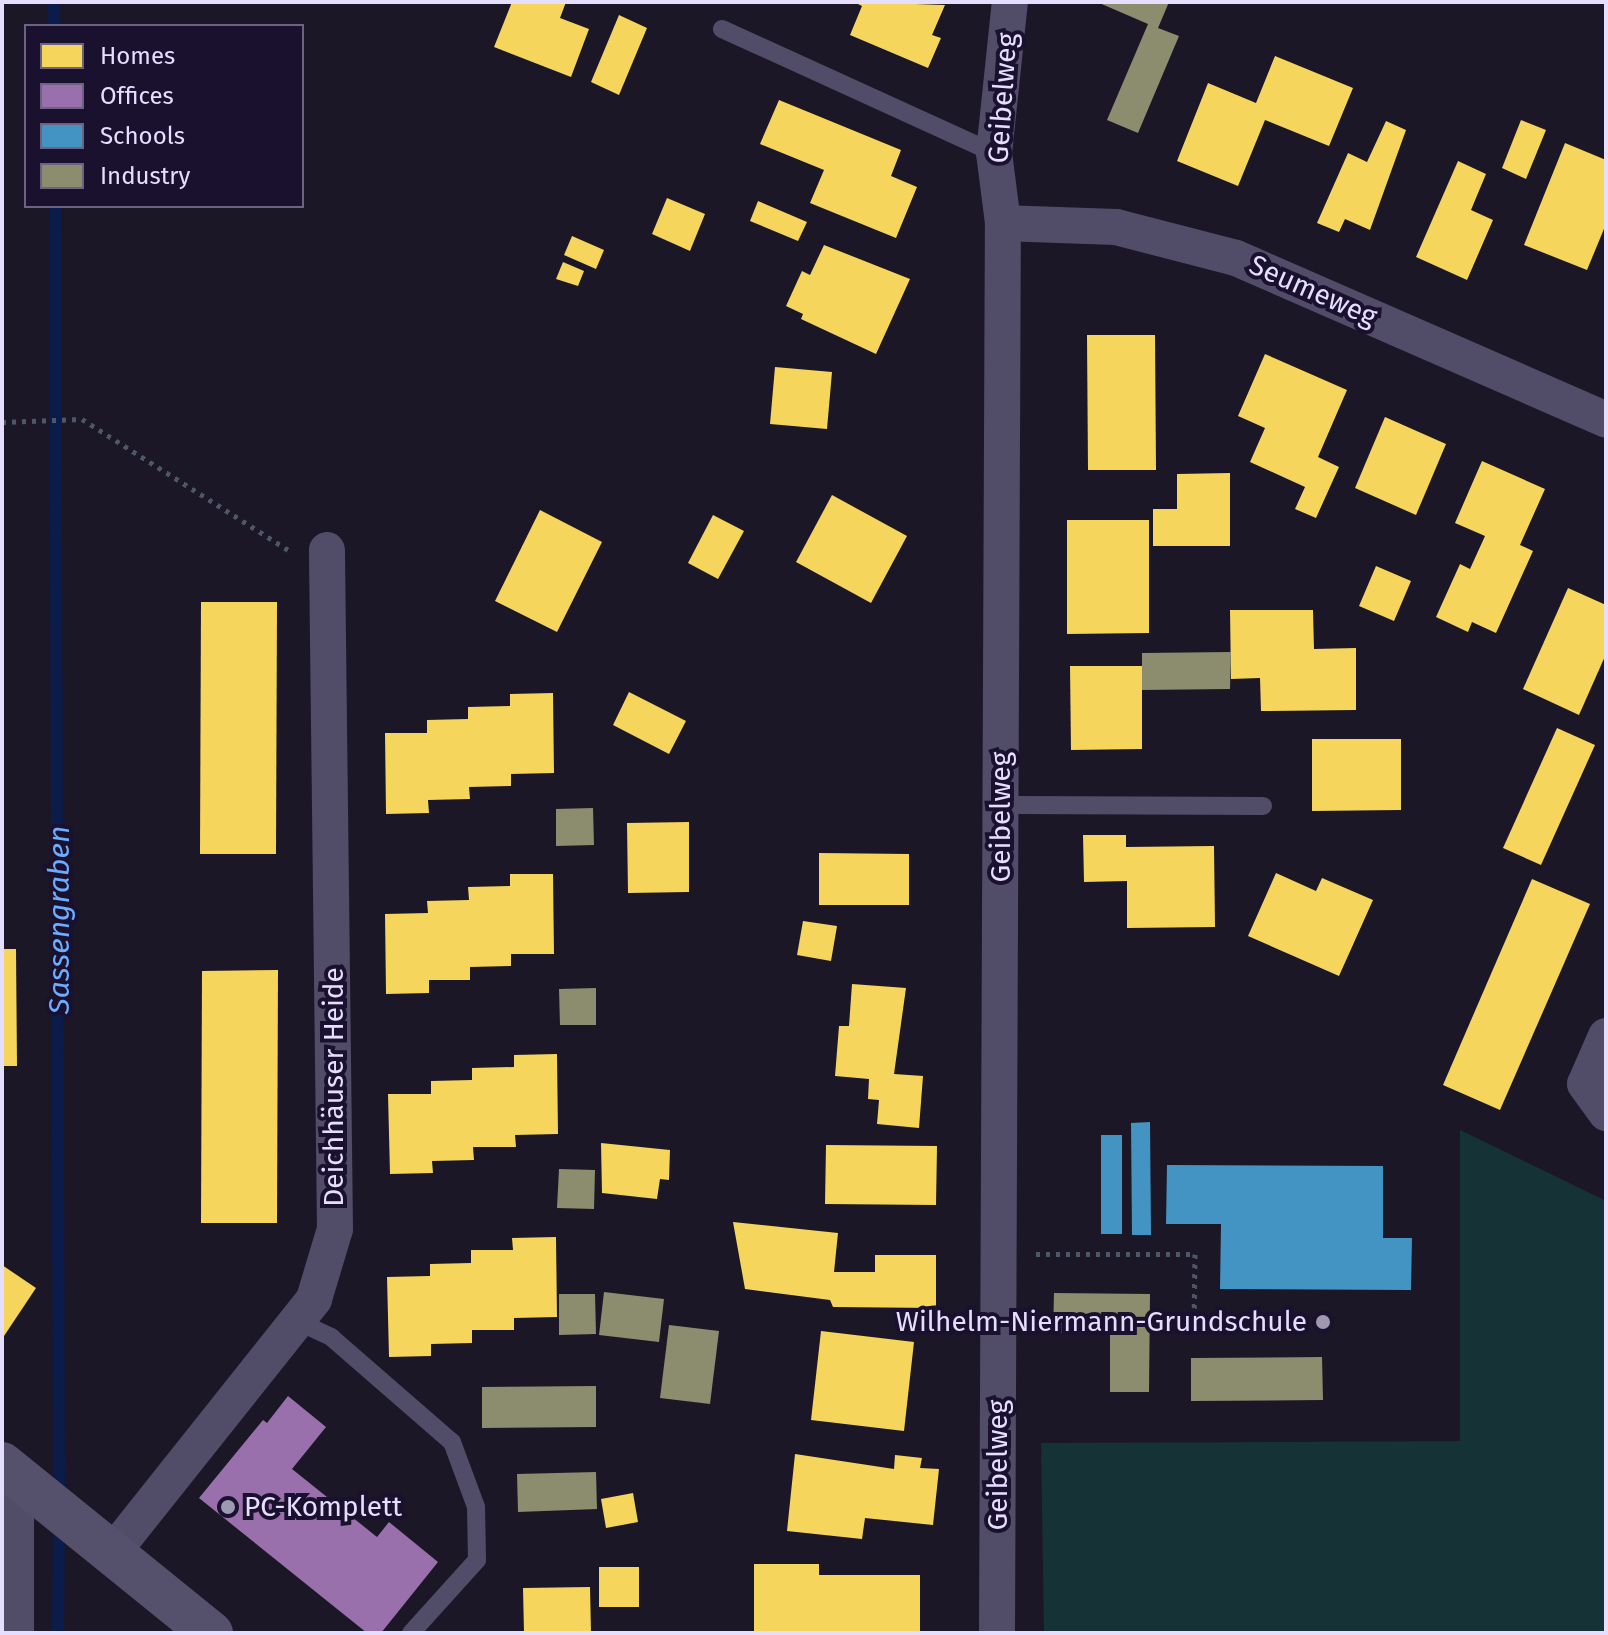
<!DOCTYPE html>
<meta charset="utf-8">
<style>
body{margin:0}
#map{position:relative;width:1608px;height:1635px;overflow:hidden;background:#1c1727;font-family:"Fira Sans",sans-serif}
div>[style]{position:absolute}
.green>*{inset:0;background:#153236}
.homes>*{inset:0;background:#f6d55c}
.offices>*{inset:0;background:#9970ab}
.schools>*{inset:0;background:#4393c3}
.industry>*{inset:0;background:#8c8c6e}
.stream>*{height:12px;margin:-6px;padding:0 6px;transform-origin:6px;border-radius:6px;background:#0c1c4a}
.path>*{height:5px;margin-top:-2.5px;transform-origin:0;background:repeating-linear-gradient(90deg,#4c5868 0 4px,transparent 0 10px)}
.lane>*{height:18px;margin:-9px;padding:0 9px;transform-origin:9px;border-radius:9px;background:#514d68}
.street>*{height:36px;margin:-18px;padding:0 18px;transform-origin:18px;border-radius:18px;background:#514d68}
.secondary>*{height:44px;margin:-22px;padding:0 22px;transform-origin:22px;border-radius:22px;background:#55516d}
.dots>*{width:22px;height:22px;translate:-50% -50%;box-sizing:border-box;border:4px solid #19112d;border-radius:50%}
span{translate:-50% -50%;white-space:nowrap;text-align:center;line-height:1.15;-webkit-text-stroke:8px #19112d;paint-order:stroke}
.street-label{font-size:28px;color:#e5deff}
.poi-label{font-size:28px;color:#e5deff}
.right{translate:-100% -50%;text-align:right}
.left{translate:0 -50%;text-align:left}
.water-label{font-size:30px;color:#6cadff;font-style:italic}
.frame{position:absolute;inset:0;border:4px solid #e5deff;pointer-events:none}
.legend{position:absolute;left:24px;top:24px;width:280px;height:184px;box-sizing:border-box;background:#19112d;border:2px solid #6b6381;margin:0;padding:10px 14px;list-style:none;font-size:24px;color:#e5deff}
.legend li{display:flex;align-items:center;gap:16px;height:40px}
.legend b{width:40px;border:2px solid #6b6381}
</style>
<div id="map">
<div class="green">
<i style="clip-path:polygon(1460px 1130px,1606px 1201px,1606px 1633px,1044px 1633px,1041px 1443px,1460px 1441px)"></i>
</div>
<div class="homes">
<i style="clip-path:polygon(512px 2px,566px 2px,560px 18px,589px 29px,571px 77px,494px 47px)"></i>
<i style="clip-path:polygon(854px 2px,945px 5px,932px 35px,941px 38px,928px 68px,850px 35px,862px 6px)"></i>
<i style="clip-path:polygon(619px 15px,647px 28px,619px 95px,591px 82px)"></i>
<i style="clip-path:polygon(1275px 56px,1353px 88px,1329px 146px,1265px 120px,1238px 186px,1177px 161px,1208px 83px,1256px 103px)"></i>
<i style="clip-path:polygon(779px 100px,901px 150px,891px 176px,917px 187px,896px 238px,810px 203px,824px 170px,760px 144px)"></i>
<i style="clip-path:polygon(1521px 120px,1546px 130px,1526px 179px,1502px 168px)"></i>
<i style="clip-path:polygon(1386px 121px,1406px 130px,1370px 230px,1345px 219px,1339px 232px,1317px 223px,1348px 153px,1367px 162px)"></i>
<i style="clip-path:polygon(1565px 143px,1606px 160px,1606px 224px,1587px 270px,1524px 245px)"></i>
<i style="clip-path:polygon(1458px 161px,1486px 174px,1471px 210px,1493px 220px,1467px 280px,1416px 257px)"></i>
<i style="clip-path:polygon(667px 198px,705px 214px,690px 251px,652px 234px)"></i>
<i style="clip-path:polygon(758px 201px,807px 222px,798px 241px,750px 221px)"></i>
<i style="clip-path:polygon(572px 236px,604px 250px,596px 269px,564px 255px)"></i>
<i style="clip-path:polygon(824px 245px,910px 279px,876px 354px,801px 319px,803px 314px,786px 306px,802px 271px,810px 275px)"></i>
<i style="clip-path:polygon(563px 262px,584px 271px,578px 286px,556px 279px)"></i>
<i style="clip-path:polygon(1087px 335px,1155px 335px,1156px 470px,1088px 470px)"></i>
<i style="clip-path:polygon(1265px 354px,1347px 390px,1318px 457px,1339px 467px,1316px 518px,1295px 509px,1305px 487px,1250px 462px,1265px 428px,1238px 416px)"></i>
<i style="clip-path:polygon(775px 367px,832px 372px,827px 429px,770px 424px)"></i>
<i style="clip-path:polygon(1385px 417px,1446px 444px,1416px 515px,1355px 488px)"></i>
<i style="clip-path:polygon(1482px 461px,1545px 489px,1520px 545px,1533px 551px,1496px 633px,1472px 622px,1468px 632px,1436px 617px,1460px 564px,1470px 569px,1485px 536px,1455px 523px)"></i>
<i style="clip-path:polygon(1230px 473px,1230px 546px,1153px 546px,1153px 509px,1177px 509px,1177px 474px)"></i>
<i style="clip-path:polygon(832px 495px,907px 536px,871px 603px,796px 562px)"></i>
<i style="clip-path:polygon(540px 510px,602px 542px,557px 632px,495px 601px)"></i>
<i style="clip-path:polygon(713px 515px,744px 531px,718px 579px,688px 563px)"></i>
<i style="clip-path:polygon(1067px 520px,1149px 520px,1149px 633px,1067px 634px)"></i>
<i style="clip-path:polygon(1376px 566px,1411px 581px,1394px 621px,1359px 606px)"></i>
<i style="clip-path:polygon(1568px 588px,1606px 605px,1606px 654px,1579px 715px,1523px 689px)"></i>
<i style="clip-path:polygon(201px 602px,277px 602px,276px 854px,200px 854px)"></i>
<i style="clip-path:polygon(1230px 610px,1313px 610px,1314px 649px,1356px 648px,1356px 710px,1261px 711px,1260px 678px,1231px 679px)"></i>
<i style="clip-path:polygon(1070px 666px,1142px 666px,1142px 749px,1071px 750px)"></i>
<i style="clip-path:polygon(629px 692px,686px 721px,669px 754px,613px 725px)"></i>
<i style="clip-path:polygon(553px 693px,554px 773px,511px 774px,511px 786px,469px 787px,470px 799px,428px 800px,429px 813px,386px 814px,385px 733px,427px 733px,427px 720px,468px 719px,468px 707px,510px 706px,510px 694px)"></i>
<i style="clip-path:polygon(1557px 728px,1595px 745px,1541px 865px,1503px 848px)"></i>
<i style="clip-path:polygon(1312px 739px,1401px 739px,1401px 810px,1312px 811px)"></i>
<i style="clip-path:polygon(689px 822px,689px 892px,628px 893px,627px 823px)"></i>
<i style="clip-path:polygon(1083px 835px,1126px 835px,1126px 847px,1214px 846px,1215px 927px,1127px 928px,1127px 881px,1084px 882px)"></i>
<i style="clip-path:polygon(819px 853px,909px 854px,909px 905px,819px 905px)"></i>
<i style="clip-path:polygon(1276px 873px,1316px 891px,1322px 878px,1373px 900px,1339px 976px,1248px 936px)"></i>
<i style="clip-path:polygon(510px 874px,553px 874px,554px 954px,511px 954px,511px 966px,470px 967px,470px 980px,429px 980px,429px 993px,386px 994px,385px 914px,428px 913px,427px 901px,469px 900px,468px 887px,510px 886px)"></i>
<i style="clip-path:polygon(1532px 879px,1590px 904px,1500px 1110px,1443px 1085px)"></i>
<i style="clip-path:polygon(803px 921px,837px 926px,831px 961px,797px 955px)"></i>
<i style="clip-path:polygon(2px 949px,16px 949px,17px 1066px,2px 1066px)"></i>
<i style="clip-path:polygon(278px 970px,277px 1223px,201px 1223px,202px 971px)"></i>
<i style="clip-path:polygon(852px 984px,906px 988px,894px 1074px,923px 1076px,919px 1128px,877px 1124px,879px 1100px,868px 1099px,869px 1079px,835px 1076px,839px 1026px,849px 1026px)"></i>
<i style="clip-path:polygon(557px 1054px,558px 1134px,515px 1135px,516px 1147px,473px 1147px,474px 1160px,432px 1161px,433px 1173px,390px 1174px,388px 1094px,431px 1094px,431px 1081px,472px 1080px,472px 1068px,514px 1067px,514px 1055px)"></i>
<i style="clip-path:polygon(601px 1143px,670px 1150px,669px 1180px,660px 1179px,657px 1199px,602px 1193px)"></i>
<i style="clip-path:polygon(826px 1145px,937px 1146px,936px 1205px,825px 1204px)"></i>
<i style="clip-path:polygon(733px 1222px,838px 1233px,834px 1272px,875px 1272px,875px 1255px,936px 1255px,936px 1308px,833px 1307px,830px 1300px,745px 1289px)"></i>
<i style="clip-path:polygon(556px 1237px,557px 1317px,514px 1318px,514px 1330px,472px 1330px,472px 1343px,431px 1344px,431px 1356px,389px 1357px,387px 1277px,430px 1276px,430px 1264px,471px 1263px,471px 1250px,513px 1250px,512px 1238px)"></i>
<i style="clip-path:polygon(2px 1265px,36px 1288px,2px 1339px)"></i>
<i style="clip-path:polygon(821px 1331px,914px 1342px,904px 1431px,811px 1420px)"></i>
<i style="clip-path:polygon(795px 1454px,894px 1469px,895px 1455px,922px 1458px,920px 1468px,939px 1469px,933px 1525px,865px 1518px,862px 1539px,787px 1531px)"></i>
<i style="clip-path:polygon(633px 1493px,638px 1522px,606px 1528px,601px 1499px)"></i>
<i style="clip-path:polygon(754px 1564px,819px 1564px,819px 1575px,920px 1575px,920px 1633px,754px 1633px)"></i>
<i style="clip-path:polygon(599px 1567px,639px 1567px,639px 1607px,599px 1607px)"></i>
<i style="clip-path:polygon(590px 1587px,591px 1633px,524px 1633px,523px 1588px)"></i>
</div>
<div class="offices">
<i style="clip-path:polygon(288px 1396px,326px 1427px,292px 1469px,377px 1537px,389px 1522px,438px 1562px,381px 1633px,367px 1633px,199px 1498px,263px 1420px,267px 1423px)"></i>
</div>
<div class="schools">
<i style="clip-path:polygon(1150px 1122px,1151px 1235px,1132px 1235px,1131px 1123px)"></i>
<i style="clip-path:polygon(1101px 1135px,1122px 1135px,1122px 1234px,1101px 1234px)"></i>
<i style="clip-path:polygon(1167px 1165px,1383px 1166px,1383px 1238px,1412px 1238px,1411px 1290px,1220px 1289px,1221px 1224px,1166px 1224px)"></i>
</div>
<div class="industry">
<i style="clip-path:polygon(1097px 2px,1169px 2px,1158px 28px,1179px 36px,1138px 133px,1107px 120px,1148px 24px)"></i>
<i style="clip-path:polygon(1231px 652px,1230px 689px,1142px 690px,1142px 653px)"></i>
<i style="clip-path:polygon(593px 808px,594px 845px,556px 846px,556px 809px)"></i>
<i style="clip-path:polygon(596px 988px,596px 1025px,560px 1025px,559px 989px)"></i>
<i style="clip-path:polygon(559px 1169px,595px 1170px,594px 1209px,557px 1208px)"></i>
<i style="clip-path:polygon(604px 1292px,664px 1299px,659px 1342px,599px 1335px)"></i>
<i style="clip-path:polygon(1054px 1293px,1150px 1294px,1149px 1392px,1110px 1392px,1110px 1334px,1053px 1334px)"></i>
<i style="clip-path:polygon(559px 1294px,595px 1294px,596px 1334px,559px 1335px)"></i>
<i style="clip-path:polygon(669px 1325px,719px 1331px,710px 1404px,660px 1398px)"></i>
<i style="clip-path:polygon(1322px 1357px,1323px 1400px,1191px 1401px,1191px 1358px)"></i>
<i style="clip-path:polygon(596px 1386px,596px 1427px,482px 1428px,482px 1387px)"></i>
<i style="clip-path:polygon(596px 1472px,597px 1509px,518px 1512px,517px 1474px)"></i>
</div>
<div class="stream">
<i style="left:54px;top:2px;width:24px;rotate:90deg"></i>
<i style="left:55px;top:206px;width:1292px;rotate:89.82deg"></i>
<i style="left:58px;top:1633px;width:109px;rotate:-89.5deg"></i>
</div>
<div class="path">
<i style="left:2px;top:422px;width:80px;rotate:-2.1deg"></i>
<i style="left:82px;top:419px;width:246px;rotate:32.4deg"></i>
<i style="left:1036px;top:1254px;width:159px"></i>
<i style="left:1195px;top:1254px;width:74px;rotate:90.8deg"></i>
</div>
<div class="lane">
<i style="left:722px;top:29px;width:299px;rotate:24.5deg"></i>
<i style="left:1001px;top:805px;width:262px;rotate:0.2deg"></i>
<i style="left:297px;top:1321px;width:38px;rotate:25deg"></i>
<i style="left:331px;top:1337px;width:160px;rotate:41deg"></i>
<i style="left:452px;top:1442px;width:69px;rotate:69.7deg"></i>
<i style="left:476px;top:1507px;width:53px;rotate:88.9deg"></i>
<i style="left:477px;top:1560px;width:98px;rotate:132.1deg"></i>
</div>
<div class="street">
<i style="left:1003px;top:223px;width:113px;rotate:2deg"></i>
<i style="left:1116px;top:227px;width:124px;rotate:14.5deg"></i>
<i style="left:1236px;top:258px;width:404px;rotate:23.6deg"></i>
<i style="left:1606px;top:1036px;width:52px;rotate:113.6deg"></i>
<i style="left:1585px;top:1084px;width:36px;rotate:54deg"></i>
<i style="left:16px;top:1474px;width:159px;rotate:90deg"></i>
<i style="left:113px;top:1552px;width:323px;rotate:-51.5deg"></i>
<i style="left:314px;top:1299px;width:73px;rotate:-73.3deg"></i>
<i style="left:335px;top:1229px;width:679px;rotate:-90.68deg"></i>
<i style="left:997px;top:1633px;width:1410px;rotate:-89.76deg"></i>
<i style="left:1003px;top:223px;width:71px;rotate:-97.3deg"></i>
<i style="left:994px;top:153px;width:152px;rotate:-84deg"></i>
</div>
<div class="secondary">
<i style="left:2px;top:1464px;width:269px;rotate:39deg"></i>
</div>
<div class="dots">
<i style="left:1323px;top:1322px;background:#9f98b3"></i>
<i style="left:228px;top:1507px;background:#9f98b3"></i>
</div>
<div class="street-label">
<span style="left:1003px;top:98px;rotate:-86deg">Geibelweg</span>
<span style="left:1313px;top:291px;rotate:24deg">Seumeweg</span>
<span style="left:1001px;top:817px;rotate:-90deg">Geibelweg</span>
<span style="left:334px;top:1087px;rotate:-90deg">Deichhäuser Heide</span>
<span style="left:998px;top:1465px;rotate:-90deg">Geibelweg</span>
</div>
<div class="poi-label">
<span class="right" style="left:1307px;top:1322px">Wilhelm-Niermann-Grundschule</span>
<span class="left" style="left:244px;top:1507px">PC-Komplett</span>
</div>
<div class="water-label">
<span style="left:59px;top:920px;rotate:-90deg">Sassengraben</span>
</div>
<div class="frame"></div>
<ul class="legend">
<li><b style="height:22px;background:#f6d55c"></b>Homes</li>
<li><b style="height:22px;background:#9970ab"></b>Offices</li>
<li><b style="height:22px;background:#4393c3"></b>Schools</li>
<li><b style="height:22px;background:#8c8c6e"></b>Industry</li>
</ul>
</div>
